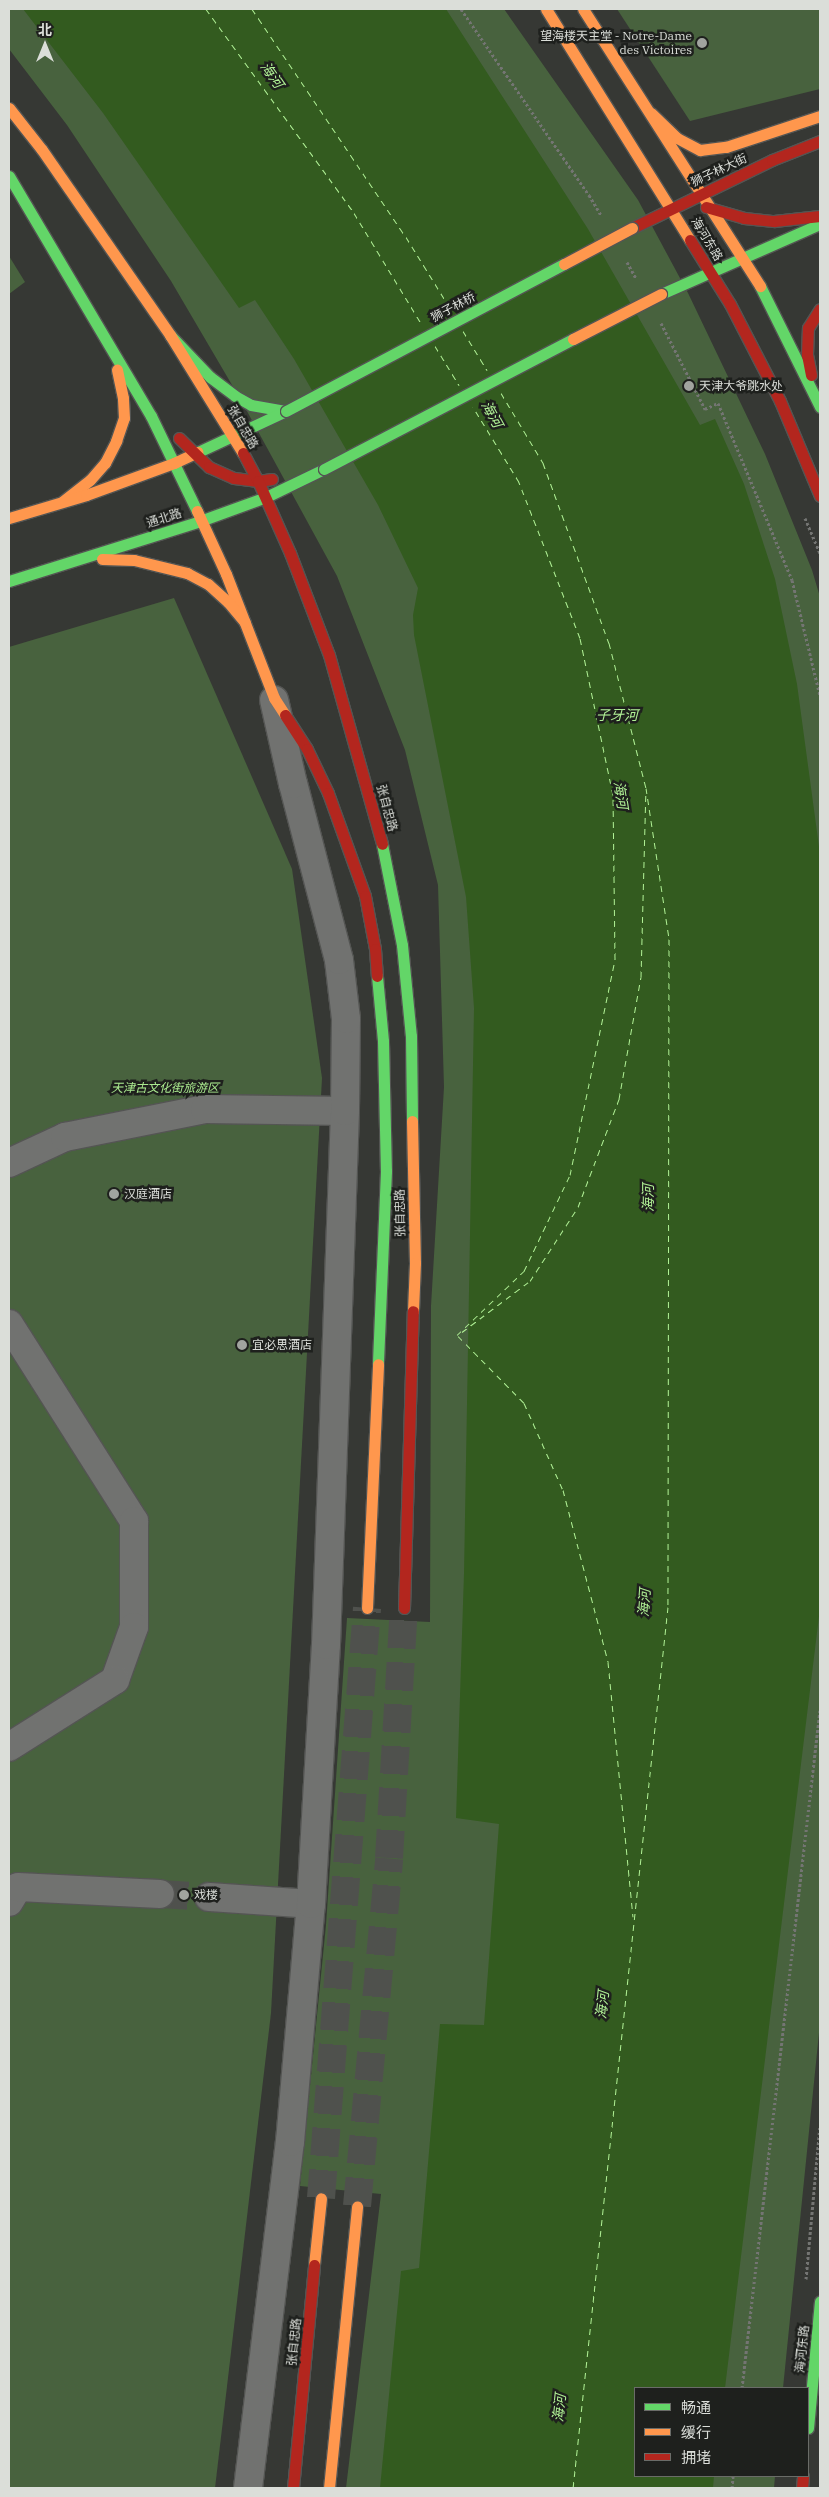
<!DOCTYPE html>
<meta charset="utf-8">
<style>
body{margin:0}
#map{position:relative;width:829px;height:2497px;overflow:hidden;background:#363834;font-family:"IBM Plex Serif","Noto Sans SC",serif}
div>[style]{position:absolute}
.green>*{inset:0;background:#48623e}
.water>*{inset:0;background:#335b1f}
.ferry>*{height:1px;margin-top:-0.5px;transform-origin:0;background:repeating-linear-gradient(90deg,#b1f296 0 6px,transparent 0 11px)}
.street-tunnel>*{height:28px;margin-top:-14px;transform-origin:0;background:repeating-linear-gradient(90deg,#4f514d 0 28px,transparent 0 42px)}
.secondary-tunnel>*{height:28px;margin-top:-14px;transform-origin:0;background:repeating-linear-gradient(90deg,#4f514d 0 28px,transparent 0 42px)}
.path>*{height:3px;margin-top:-1.5px;transform-origin:0;background:repeating-linear-gradient(90deg,#747573 0 2.5px,transparent 0 5px)}
.roads{filter:drop-shadow(1px 0 #545553) drop-shadow(-1px 0 #545553) drop-shadow(0 1px #545553) drop-shadow(0 -1px #545553)}
.street>*{height:28px;margin:-14px;padding:0 14px;transform-origin:14px;border-radius:14px;background:#717270}
.fast>*{height:11px;margin:-5.5px;padding:0 5.5px;transform-origin:5.5px;border-radius:5.5px;background:#63d668}
.slow>*{height:11px;margin:-5.5px;padding:0 5.5px;transform-origin:5.5px;border-radius:5.5px;background:#ff974d}
.jam>*{height:11px;margin:-5.5px;padding:0 5.5px;transform-origin:5.5px;border-radius:5.5px;background:#b3261e}
.bridges{filter:drop-shadow(1px 0 #545553) drop-shadow(-1px 0 #545553) drop-shadow(0 1px #545553) drop-shadow(0 -1px #545553)}
.fast-bridge>*{height:11px;margin:-5.5px;padding:0 5.5px;transform-origin:5.5px;border-radius:5.5px;background:#63d668}
.slow-bridge>*{height:11px;margin:-5.5px;padding:0 5.5px;transform-origin:5.5px;border-radius:5.5px;background:#ff974d}
.dots>*{width:14px;height:14px;translate:-50% -50%;box-sizing:border-box;border:2px solid #1e201d;border-radius:50%}
span{translate:-50% -50%;white-space:nowrap;text-align:center;line-height:1.15;-webkit-text-stroke:5px #1e201d;paint-order:stroke}
.poi-label{font-size:12px;color:#dbded9}
.right{translate:-100% -50%;text-align:right}
.left{translate:0 -50%;text-align:left}
.street-label{font-size:12px;color:#dbded9}
.park-label{font-size:12px;color:#aaea8f;font-style:italic}
.water-label{font-size:14px;color:#b1f296;font-style:italic}
.frame{position:absolute;inset:0;border:10px solid #dbded9;pointer-events:none}
.legend{position:absolute;left:634px;top:2387px;width:175px;height:90px;box-sizing:border-box;background:#1e201d;border:1px solid #6a6c68;margin:0;padding:6px 9px;list-style:none;font-size:15px;color:#dbded9}
.legend li{display:flex;align-items:center;gap:10px;height:25px}
.legend b{width:25px;border:1px solid #6a6c68}
.north{position:absolute;left:20px;top:20px;width:50px;height:50px;-webkit-text-stroke:4px #1e201d;paint-order:stroke;rotate:0deg;font-size:14px;font-weight:700;line-height:20px;text-align:center;color:#dbded9}
.north::after{content:'';display:block;margin:auto;width:18px;height:22px;background:#dbded9;clip-path:polygon(50% 0,100% 100%,50% 72%,0 100%)}
</style>
<div id="map">
<div class="green">
<i style="clip-path:polygon(9px 9px,504px 9px,638px 200px,688px 293px,765px 454px,812px 570px,820px 597px,820px 2023px,783px 2388px,635px 2388px,635px 2476px,775px 2476px,774px 2488px,346px 2488px,381px 2194px,300px 2186px,326px 1925px,347px 1618px,430px 1622px,431px 1306px,444px 1087px,438px 885px,405px 750px,337px 576px,242px 402px,171px 281px,67px 125px,9px 49px)"></i>
<i style="clip-path:polygon(617px 9px,820px 9px,820px 89px,690px 121px)"></i>
<i style="clip-path:polygon(9px 256px,25px 282px,9px 294px)"></i>
<i style="clip-path:polygon(174px 598px,292px 869px,322px 1078px,271px 2013px,215px 2488px,9px 2488px,9px 647px)"></i>
</div>
<div class="water">
<i style="clip-path:polygon(23px 9px,446px 9px,588px 229px,700px 425px,715px 419px,744px 484px,775px 579px,797px 684px,820px 854px,820px 1608px,725px 2388px,635px 2388px,635px 2476px,714px 2476px,713px 2488px,380px 2488px,401px 2271px,419px 2268px,440px 2024px,484px 2025px,499px 1824px,456px 1818px,464px 1573px,474px 1008px,466px 897px,414px 635px,413px 615px,418px 588px,378px 505px,294px 359px,255px 300px,239px 308px,103px 113px)"></i>
</div>
<div class="ferry">
<i style="left:206px;top:9px;width:252px;rotate:54deg"></i>
<i style="left:354px;top:213px;width:129px;rotate:58.7deg"></i>
<i style="left:252px;top:9px;width:275px;rotate:56deg"></i>
<i style="left:406px;top:237px;width:84px;rotate:58.2deg"></i>
<i style="left:463px;top:331px;width:46px;rotate:58.4deg"></i>
<i style="left:435px;top:346px;width:46px;rotate:58.4deg"></i>
<i style="left:501px;top:393px;width:82px;rotate:59deg"></i>
<i style="left:543px;top:463px;width:192px;rotate:69.9deg"></i>
<i style="left:609px;top:643px;width:150px;rotate:75.7deg"></i>
<i style="left:646px;top:788px;width:153px;rotate:81.3deg"></i>
<i style="left:669px;top:939px;width:668px;rotate:90.09deg"></i>
<i style="left:668px;top:1607px;width:886px;rotate:96.15deg"></i>
<i style="left:462px;top:1332px;width:85px;rotate:-36.9deg"></i>
<i style="left:530px;top:1281px;width:88px;rotate:-57deg"></i>
<i style="left:578px;top:1207px;width:116px;rotate:-69.2deg"></i>
<i style="left:619px;top:1099px;width:124px;rotate:-79.8deg"></i>
<i style="left:641px;top:977px;width:185px;rotate:-88.5deg"></i>
<i style="left:457px;top:1335px;width:93px;rotate:-43.7deg"></i>
<i style="left:524px;top:1271px;width:106px;rotate:-64.4deg"></i>
<i style="left:570px;top:1175px;width:221px;rotate:-78.2deg"></i>
<i style="left:615px;top:959px;width:164px;rotate:-90.7deg"></i>
<i style="left:613px;top:795px;width:160px;rotate:-101.9deg"></i>
<i style="left:580px;top:638px;width:168px;rotate:-111.4deg"></i>
<i style="left:519px;top:482px;width:88px;rotate:-121.5deg"></i>
<i style="left:458px;top:1336px;width:94px;rotate:45.4deg"></i>
<i style="left:524px;top:1403px;width:95px;rotate:65.9deg"></i>
<i style="left:563px;top:1490px;width:178px;rotate:75.3deg"></i>
<i style="left:608px;top:1662px;width:256px;rotate:84.4deg"></i>
</div>
<div class="street-tunnel">
<i style="left:160px;top:1894px;width:49px;rotate:3.5deg"></i>
</div>
<div class="secondary-tunnel">
<i style="left:321px;top:2198px;width:592px;rotate:-85.54deg"></i>
<i style="left:357px;top:2206px;width:349px;rotate:-84.7deg"></i>
<i style="left:389px;top:1858px;width:250px;rotate:-86.6deg"></i>
</div>
<div class="path">
<i style="left:461px;top:9px;width:226px;rotate:55.5deg"></i>
<i style="left:589px;top:195px;width:23px;rotate:59deg"></i>
<i style="left:627px;top:262px;width:18px;rotate:61deg"></i>
<i style="left:661px;top:323px;width:97px;rotate:62.9deg"></i>
<i style="left:705px;top:409px;width:14px;rotate:-25deg"></i>
<i style="left:718px;top:403px;width:192px;rotate:67.3deg"></i>
<i style="left:792px;top:580px;width:119px;rotate:76.4deg"></i>
<i style="left:805px;top:518px;width:38px;rotate:67deg"></i>
<i style="left:806px;top:2279px;width:155px;rotate:-84.8deg"></i>
<i style="left:742px;top:2388px;width:682px;rotate:-83.44deg"></i>
<i style="left:732px;top:2488px;width:12px;rotate:-85deg"></i>
</div>
<div class="roads">
<div class="street">
<i style="left:9px;top:1163px;width:62px;rotate:-24.9deg"></i>
<i style="left:65px;top:1137px;width:143px;rotate:-11.3deg"></i>
<i style="left:205px;top:1109px;width:140px;rotate:0.8deg"></i>
<i style="left:9px;top:1324px;width:233px;rotate:57.6deg"></i>
<i style="left:134px;top:1521px;width:106px;rotate:90deg"></i>
<i style="left:134px;top:1627px;width:56px;rotate:109.7deg"></i>
<i style="left:115px;top:1680px;width:125px;rotate:147.7deg"></i>
<i style="left:209px;top:1897px;width:102px;rotate:3.9deg"></i>
<i style="left:9px;top:1902px;width:17px;rotate:-59deg"></i>
<i style="left:18px;top:1887px;width:142px;rotate:2.8deg"></i>
<i style="left:248px;top:2488px;width:349px;rotate:-83.1deg"></i>
<i style="left:290px;top:2142px;width:239px;rotate:-85deg"></i>
<i style="left:311px;top:1904px;width:259px;rotate:-86.7deg"></i>
<i style="left:326px;top:1645px;width:534px;rotate:-87.96deg"></i>
<i style="left:345px;top:1111px;width:92px;rotate:-89.4deg"></i>
<i style="left:346px;top:1019px;width:59px;rotate:-96.8deg"></i>
<i style="left:339px;top:960px;width:182px;rotate:-104.6deg"></i>
<i style="left:293px;top:784px;width:86px;rotate:-102.7deg"></i>
</div>
<div class="fast">
<i style="left:9px;top:176px;width:279px;rotate:59.4deg"></i>
<i style="left:151px;top:416px;width:106px;rotate:64.2deg"></i>
<i style="left:760px;top:286px;width:135px;rotate:63.6deg"></i>
<i style="left:661px;top:294px;width:174px;rotate:-23.8deg"></i>
<i style="left:170px;top:335px;width:58px;rotate:46.4deg"></i>
<i style="left:210px;top:377px;width:31px;rotate:37deg"></i>
<i style="left:235px;top:396px;width:18px;rotate:29deg"></i>
<i style="left:251px;top:405px;width:36px;rotate:10deg"></i>
<i style="left:198px;top:452px;width:97px;rotate:-25deg"></i>
<i style="left:9px;top:581px;width:200px;rotate:-17.4deg"></i>
<i style="left:200px;top:521px;width:70px;rotate:-20deg"></i>
<i style="left:266px;top:497px;width:64px;rotate:-25.8deg"></i>
<i style="left:382px;top:844px;width:103px;rotate:78.8deg"></i>
<i style="left:402px;top:945px;width:91px;rotate:84.4deg"></i>
<i style="left:411px;top:1036px;width:85px;rotate:89.3deg"></i>
<i style="left:377px;top:976px;width:65px;rotate:84.7deg"></i>
<i style="left:383px;top:1041px;width:130px;rotate:88.7deg"></i>
<i style="left:386px;top:1171px;width:193px;rotate:92.4deg"></i>
<i style="left:808px;top:2428px;width:127px;rotate:-84.6deg"></i>
</div>
<div class="slow">
<i style="left:546px;top:9px;width:272px;rotate:58.1deg"></i>
<i style="left:583px;top:9px;width:329px;rotate:57.4deg"></i>
<i style="left:9px;top:108px;width:53px;rotate:51.8deg"></i>
<i style="left:42px;top:150px;width:225px;rotate:55.3deg"></i>
<i style="left:170px;top:335px;width:139px;rotate:58.3deg"></i>
<i style="left:651px;top:113px;width:36px;rotate:44deg"></i>
<i style="left:677px;top:138px;width:26px;rotate:28deg"></i>
<i style="left:700px;top:150px;width:26px;rotate:-7deg"></i>
<i style="left:726px;top:147px;width:99px;rotate:-18.3deg"></i>
<i style="left:63px;top:501px;width:34px;rotate:-38deg"></i>
<i style="left:90px;top:480px;width:23px;rotate:-49deg"></i>
<i style="left:105px;top:463px;width:25px;rotate:-63deg"></i>
<i style="left:116px;top:441px;width:24px;rotate:-71deg"></i>
<i style="left:124px;top:418px;width:20px;rotate:-93deg"></i>
<i style="left:123px;top:398px;width:29px;rotate:-102deg"></i>
<i style="left:197px;top:511px;width:69px;rotate:65.3deg"></i>
<i style="left:226px;top:574px;width:133px;rotate:68.8deg"></i>
<i style="left:274px;top:698px;width:20px;rotate:57deg"></i>
<i style="left:9px;top:518px;width:80px;rotate:-16.6deg"></i>
<i style="left:86px;top:495px;width:94px;rotate:-20deg"></i>
<i style="left:174px;top:463px;width:26px;rotate:-25deg"></i>
<i style="left:102px;top:559px;width:32px;rotate:2deg"></i>
<i style="left:134px;top:560px;width:55px;rotate:13.8deg"></i>
<i style="left:187px;top:573px;width:24px;rotate:28deg"></i>
<i style="left:208px;top:584px;width:27px;rotate:42deg"></i>
<i style="left:228px;top:602px;width:26px;rotate:50deg"></i>
<i style="left:412px;top:1121px;width:142px;rotate:88.8deg"></i>
<i style="left:415px;top:1263px;width:48px;rotate:92.4deg"></i>
<i style="left:367px;top:1608px;width:244px;rotate:-87.4deg"></i>
<i style="left:314px;top:2265px;width:67px;rotate:-84deg"></i>
<i style="left:329px;top:2488px;width:283px;rotate:-84.3deg"></i>
</div>
<div class="jam">
<i style="left:706px;top:207px;width:40px;rotate:16deg"></i>
<i style="left:744px;top:218px;width:30px;rotate:6deg"></i>
<i style="left:774px;top:221px;width:46px;rotate:-6.2deg"></i>
<i style="left:632px;top:228px;width:156px;rotate:-25.9deg"></i>
<i style="left:772px;top:160px;width:52px;rotate:-21.6deg"></i>
<i style="left:690px;top:240px;width:75px;rotate:58deg"></i>
<i style="left:730px;top:304px;width:109px;rotate:62.7deg"></i>
<i style="left:780px;top:401px;width:103px;rotate:67.2deg"></i>
<i style="left:811px;top:375px;width:20px;rotate:-101deg"></i>
<i style="left:807px;top:355px;width:27px;rotate:-88deg"></i>
<i style="left:808px;top:328px;width:22px;rotate:-58deg"></i>
<i style="left:179px;top:438px;width:42px;rotate:44deg"></i>
<i style="left:209px;top:467px;width:27px;rotate:24deg"></i>
<i style="left:234px;top:478px;width:24px;rotate:7deg"></i>
<i style="left:258px;top:481px;width:14px;rotate:-8deg"></i>
<i style="left:243px;top:453px;width:32px;rotate:62deg"></i>
<i style="left:258px;top:481px;width:79px;rotate:66deg"></i>
<i style="left:290px;top:553px;width:109px;rotate:69.1deg"></i>
<i style="left:329px;top:655px;width:196px;rotate:74.3deg"></i>
<i style="left:285px;top:715px;width:40px;rotate:57.1deg"></i>
<i style="left:307px;top:749px;width:49px;rotate:64.5deg"></i>
<i style="left:328px;top:793px;width:109px;rotate:70.2deg"></i>
<i style="left:365px;top:896px;width:54px;rotate:79.3deg"></i>
<i style="left:375px;top:949px;width:27px;rotate:86deg"></i>
<i style="left:404px;top:1608px;width:297px;rotate:-88.3deg"></i>
<i style="left:293px;top:2488px;width:224px;rotate:-84.6deg"></i>
<i style="left:802px;top:2488px;width:12px;rotate:-85deg"></i>
</div>
</div>
<div class="bridges">
<div class="fast-bridge">
<i style="left:286px;top:411px;width:314px;rotate:-27.9deg"></i>
<i style="left:324px;top:469px;width:281px;rotate:-27.6deg"></i>
</div>
<div class="slow-bridge">
<i style="left:564px;top:264px;width:77px;rotate:-27.9deg"></i>
<i style="left:573px;top:339px;width:99px;rotate:-27.1deg"></i>
</div>
</div>
<div class="dots">
<i style="left:702px;top:43px;background:#a1a49f"></i>
<i style="left:689px;top:386px;background:#a1a49f"></i>
<i style="left:114px;top:1194px;background:#a1a49f"></i>
<i style="left:242px;top:1345px;background:#a1a49f"></i>
<i style="left:184px;top:1895px;background:#a1a49f"></i>
</div>
<div class="poi-label">
<span class="right" style="left:692px;top:43px">望海楼天主堂 - Notre-Dame<br>des Victoires</span>
<span class="left" style="left:699px;top:386px">天津大爷跳水处</span>
<span class="left" style="left:124px;top:1194px">汉庭酒店</span>
<span class="left" style="left:252px;top:1345px">宜必思酒店</span>
<span class="left" style="left:194px;top:1895px">戏楼</span>
</div>
<div class="street-label">
<span style="left:719px;top:170px;rotate:-25deg">狮子林大街</span>
<span style="left:707px;top:239px;rotate:59deg">海河东路</span>
<span style="left:453px;top:307px;rotate:-28deg">狮子林桥</span>
<span style="left:243px;top:427px;rotate:60deg">张自忠路</span>
<span style="left:164px;top:518px;rotate:-18deg">通北路</span>
<span style="left:387px;top:808px;rotate:75deg">张自忠路</span>
<span style="left:400px;top:1213px;rotate:-91deg">张自忠路</span>
<span style="left:294px;top:2342px;rotate:-84deg">张自忠路</span>
<span style="left:802px;top:2349px;rotate:-84deg">海河东路</span>
</div>
<div class="park-label">
<span style="left:165px;top:1088px">天津古文化街旅游区</span>
</div>
<div class="water-label">
<span style="left:272px;top:75px;rotate:55deg">海河</span>
<span style="left:492px;top:414px;rotate:61deg">海河</span>
<span style="left:617px;top:715px">子牙河</span>
<span style="left:621px;top:795px;rotate:81deg">海河</span>
<span style="left:648px;top:1198px;rotate:-90deg">海河</span>
<span style="left:644px;top:1603px;rotate:-86deg">海河</span>
<span style="left:602px;top:2005px;rotate:-84deg">海河</span>
<span style="left:559px;top:2408px;rotate:-84deg">海河</span>
</div>
<div class="frame"></div>
<ul class="legend">
<li><b style="height:6px;background:#63d668"></b>畅通</li>
<li><b style="height:6px;background:#ff974d"></b>缓行</li>
<li><b style="height:6px;background:#b3261e"></b>拥堵</li>
</ul>
<div class="north">北</div>
</div>
